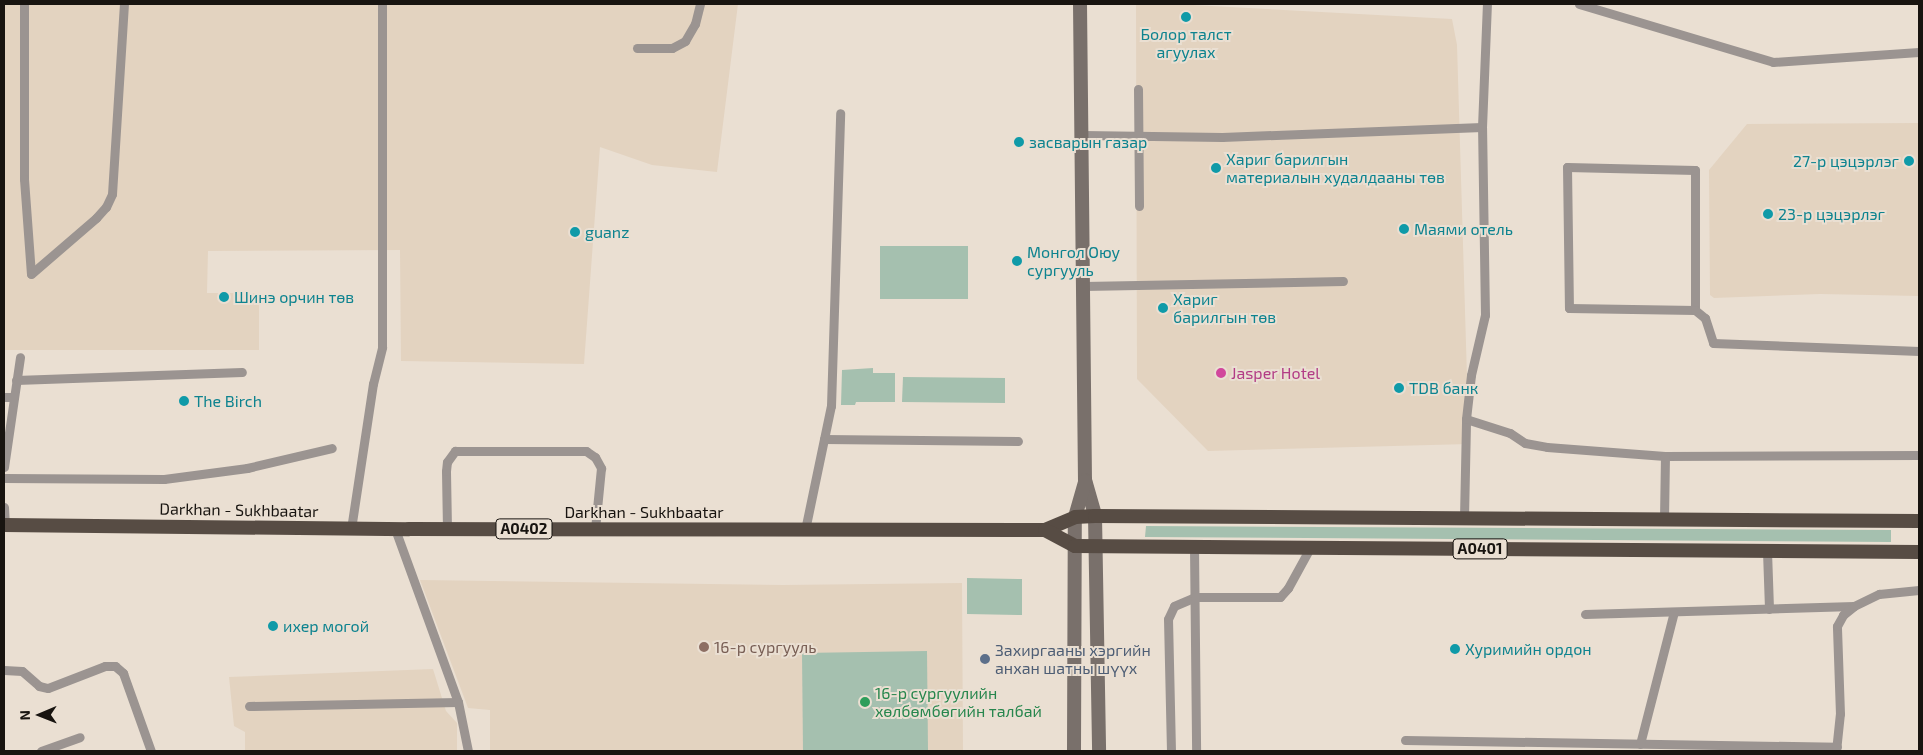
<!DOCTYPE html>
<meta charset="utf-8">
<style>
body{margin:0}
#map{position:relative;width:1923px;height:755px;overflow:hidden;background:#eadfd2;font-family:"Exo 2",sans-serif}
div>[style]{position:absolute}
.built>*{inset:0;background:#e3d3c0}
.green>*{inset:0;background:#a5c0af}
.service>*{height:9px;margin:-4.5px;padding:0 4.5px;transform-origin:4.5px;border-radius:4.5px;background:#9b9491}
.secondary>*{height:14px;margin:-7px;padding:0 7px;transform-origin:7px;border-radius:7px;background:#79706b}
.trunk>*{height:14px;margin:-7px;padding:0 7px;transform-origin:7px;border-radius:7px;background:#574c44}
.dots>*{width:14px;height:14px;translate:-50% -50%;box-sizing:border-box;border:2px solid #eadfd2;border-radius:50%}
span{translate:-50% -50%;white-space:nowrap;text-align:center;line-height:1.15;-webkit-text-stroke:4px #eadfd2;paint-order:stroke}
.shield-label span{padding:1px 4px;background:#eadfd2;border:1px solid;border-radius:4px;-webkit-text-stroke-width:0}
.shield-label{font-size:15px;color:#181410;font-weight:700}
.culture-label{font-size:16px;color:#0d838f}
.left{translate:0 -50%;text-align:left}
.right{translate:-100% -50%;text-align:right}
.hotel-label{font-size:16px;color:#b23c85}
.street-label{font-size:16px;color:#181410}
.education-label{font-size:16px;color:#785e54}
.service-label{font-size:16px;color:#4e5e75}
.leisure-label{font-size:16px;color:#27864d}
.frame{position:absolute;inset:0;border:5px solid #181410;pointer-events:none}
.north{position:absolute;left:15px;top:690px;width:50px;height:50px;-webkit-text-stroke:4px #eadfd2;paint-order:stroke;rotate:269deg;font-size:14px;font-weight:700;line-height:20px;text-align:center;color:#181410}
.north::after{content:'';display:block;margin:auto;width:18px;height:22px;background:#181410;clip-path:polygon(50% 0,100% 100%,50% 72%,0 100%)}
</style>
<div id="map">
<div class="built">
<i style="clip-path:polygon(4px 4px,738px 4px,717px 172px,652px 165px,600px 147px,584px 364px,401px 361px,400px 250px,208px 251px,207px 293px,259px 293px,259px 350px,4px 350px)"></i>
<i style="clip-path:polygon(1136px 4px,1174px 4px,1452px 19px,1457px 45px,1469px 444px,1208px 451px,1137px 379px)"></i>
<i style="clip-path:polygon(1919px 123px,1919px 296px,1820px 294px,1714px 298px,1710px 295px,1709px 170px,1747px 124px)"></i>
<i style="clip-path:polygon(420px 580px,783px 585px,962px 583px,963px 751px,490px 751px,490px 710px,468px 708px)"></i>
<i style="clip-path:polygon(433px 669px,446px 711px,457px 723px,457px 751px,245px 751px,245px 732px,234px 726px,229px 677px)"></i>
</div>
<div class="green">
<i style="clip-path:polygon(880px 246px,968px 246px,968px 299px,880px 299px)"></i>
<i style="clip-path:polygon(873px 368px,873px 373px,895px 373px,895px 402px,856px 402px,855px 405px,841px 405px,842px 370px)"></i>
<i style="clip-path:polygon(903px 377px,1005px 378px,1005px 403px,902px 402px)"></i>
<i style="clip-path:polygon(1146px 526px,1891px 530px,1891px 542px,1145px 537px)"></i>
<i style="clip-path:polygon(967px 578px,1022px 579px,1022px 615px,967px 614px)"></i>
<i style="clip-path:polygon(927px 651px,928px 751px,803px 751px,802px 653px)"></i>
</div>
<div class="service">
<i style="left:24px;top:4px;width:175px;rotate:90deg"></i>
<i style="left:24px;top:179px;width:95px;rotate:85.8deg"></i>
<i style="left:31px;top:274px;width:86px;rotate:-40.7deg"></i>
<i style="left:96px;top:218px;width:15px;rotate:-48deg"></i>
<i style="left:106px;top:207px;width:14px;rotate:-65deg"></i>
<i style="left:112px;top:194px;width:190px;rotate:-86.4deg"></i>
<i style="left:1579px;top:4px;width:202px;rotate:16.6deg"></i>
<i style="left:1773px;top:62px;width:146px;rotate:-3.9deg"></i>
<i style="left:637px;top:48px;width:35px"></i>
<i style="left:672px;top:48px;width:15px;rotate:-28deg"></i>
<i style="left:685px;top:41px;width:20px;rotate:-60deg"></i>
<i style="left:695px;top:24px;width:21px;rotate:-76deg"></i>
<i style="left:1138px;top:89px;width:117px;rotate:89.5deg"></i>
<i style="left:1083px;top:135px;width:139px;rotate:0.8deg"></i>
<i style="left:1222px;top:137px;width:260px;rotate:-2.2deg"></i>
<i style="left:1084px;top:286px;width:259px;rotate:-1.1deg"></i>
<i style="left:1695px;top:310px;width:140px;rotate:-90deg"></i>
<i style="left:1695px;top:170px;width:128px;rotate:-178.7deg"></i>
<i style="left:1567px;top:167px;width:141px;rotate:89.2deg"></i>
<i style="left:1569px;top:308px;width:126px;rotate:0.9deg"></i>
<i style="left:1695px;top:310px;width:13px;rotate:39deg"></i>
<i style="left:1705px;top:318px;width:26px;rotate:72deg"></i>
<i style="left:1713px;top:343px;width:206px;rotate:2.2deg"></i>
<i style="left:16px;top:380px;width:226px;rotate:-2deg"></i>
<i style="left:4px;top:397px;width:10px"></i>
<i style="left:1466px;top:419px;width:46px;rotate:17.7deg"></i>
<i style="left:1510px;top:433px;width:18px;rotate:34deg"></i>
<i style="left:1525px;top:443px;width:22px;rotate:10deg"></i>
<i style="left:1547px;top:447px;width:118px;rotate:4.4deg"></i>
<i style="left:1665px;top:456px;width:254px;rotate:-0.2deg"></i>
<i style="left:824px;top:439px;width:194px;rotate:0.6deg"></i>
<i style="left:4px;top:467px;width:111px;rotate:-81.7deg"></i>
<i style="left:4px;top:478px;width:160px;rotate:0.4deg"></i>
<i style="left:164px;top:479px;width:84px;rotate:-7.5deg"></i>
<i style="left:247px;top:468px;width:87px;rotate:-13.2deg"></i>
<i style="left:4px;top:507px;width:18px;rotate:87deg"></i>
<i style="left:1464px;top:518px;width:99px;rotate:-88.8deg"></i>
<i style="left:1466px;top:419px;width:44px;rotate:-83.5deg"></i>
<i style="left:1471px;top:375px;width:62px;rotate:-76.9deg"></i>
<i style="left:1485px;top:315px;width:188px;rotate:-90.9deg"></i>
<i style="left:1482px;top:127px;width:123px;rotate:-87.7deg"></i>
<i style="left:1664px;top:519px;width:63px;rotate:-89.1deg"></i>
<i style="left:351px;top:529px;width:147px;rotate:-81.4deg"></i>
<i style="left:373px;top:384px;width:38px;rotate:-76deg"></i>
<i style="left:382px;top:347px;width:343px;rotate:-90deg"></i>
<i style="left:395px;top:529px;width:184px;rotate:70deg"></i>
<i style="left:458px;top:702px;width:50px;rotate:78.5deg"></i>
<i style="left:447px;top:529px;width:58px;rotate:-91deg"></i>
<i style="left:446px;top:471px;width:9px;rotate:-84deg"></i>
<i style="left:447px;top:462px;width:14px;rotate:-54deg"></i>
<i style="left:455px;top:451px;width:131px"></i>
<i style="left:586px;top:451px;width:11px;rotate:34deg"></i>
<i style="left:595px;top:457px;width:13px;rotate:61deg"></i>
<i style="left:601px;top:468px;width:61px;rotate:95.6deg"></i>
<i style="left:805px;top:530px;width:127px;rotate:-78.2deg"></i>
<i style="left:831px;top:406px;width:293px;rotate:-88.2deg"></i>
<i style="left:1194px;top:547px;width:204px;rotate:89.4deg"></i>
<i style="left:1767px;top:551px;width:58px;rotate:88deg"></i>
<i style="left:1585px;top:614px;width:269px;rotate:-1.7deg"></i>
<i style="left:4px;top:670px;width:18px;rotate:3deg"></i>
<i style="left:22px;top:671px;width:23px;rotate:41deg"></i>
<i style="left:39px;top:686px;width:9px;rotate:13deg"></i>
<i style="left:48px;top:688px;width:61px;rotate:-21.1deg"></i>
<i style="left:105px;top:666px;width:10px"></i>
<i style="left:115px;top:666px;width:11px;rotate:41deg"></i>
<i style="left:123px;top:673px;width:83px;rotate:70.3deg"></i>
<i style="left:249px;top:706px;width:209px;rotate:-1.1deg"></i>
<i style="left:1405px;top:740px;width:432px;rotate:0.9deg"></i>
<i style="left:1640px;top:744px;width:136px;rotate:-75.6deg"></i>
<i style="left:41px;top:751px;width:41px;rotate:-19.7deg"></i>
<i style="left:1171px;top:751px;width:132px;rotate:-91.3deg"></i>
<i style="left:1168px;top:619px;width:14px;rotate:-65deg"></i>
<i style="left:1174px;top:606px;width:23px;rotate:-23deg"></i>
<i style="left:1195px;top:597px;width:85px"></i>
<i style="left:1280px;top:597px;width:12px;rotate:-48deg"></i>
<i style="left:1288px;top:588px;width:46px;rotate:-61.2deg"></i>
<i style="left:1836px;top:751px;width:37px;rotate:-84deg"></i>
<i style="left:1840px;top:714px;width:88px;rotate:-92deg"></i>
<i style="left:1837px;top:626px;width:13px;rotate:-61deg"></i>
<i style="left:1843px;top:615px;width:14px;rotate:-39deg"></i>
<i style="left:1854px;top:606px;width:28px;rotate:-26deg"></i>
<i style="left:1879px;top:594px;width:40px;rotate:-5.7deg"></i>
</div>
<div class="secondary">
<i style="left:1080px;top:4px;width:476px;rotate:89.4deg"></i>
<i style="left:1085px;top:480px;width:37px;rotate:74deg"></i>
<i style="left:1095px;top:516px;width:235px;rotate:89deg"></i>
<i style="left:1074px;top:751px;width:234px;rotate:-89.8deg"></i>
<i style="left:1075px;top:517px;width:37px;rotate:-74deg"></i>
</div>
<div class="trunk">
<i style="left:4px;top:525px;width:405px;rotate:0.6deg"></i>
<i style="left:409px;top:529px;width:636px;rotate:0.09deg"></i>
<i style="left:1045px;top:530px;width:33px;rotate:-23deg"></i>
<i style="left:1075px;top:517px;width:20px;rotate:-3deg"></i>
<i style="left:1095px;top:516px;width:824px;rotate:0.35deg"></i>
<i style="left:1045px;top:530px;width:34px;rotate:28deg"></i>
<i style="left:1075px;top:546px;width:844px;rotate:0.41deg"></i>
</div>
<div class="dots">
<i style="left:1186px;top:17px;background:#0f9aa8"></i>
<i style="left:1019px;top:142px;background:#0f9aa8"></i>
<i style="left:1909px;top:161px;background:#0f9aa8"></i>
<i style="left:1216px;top:168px;background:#0f9aa8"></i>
<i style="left:1768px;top:214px;background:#0f9aa8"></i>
<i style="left:1404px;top:229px;background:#0f9aa8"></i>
<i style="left:575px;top:232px;background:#0f9aa8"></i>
<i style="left:1017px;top:261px;background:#0f9aa8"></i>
<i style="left:224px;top:297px;background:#0f9aa8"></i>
<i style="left:1163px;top:308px;background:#0f9aa8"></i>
<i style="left:1221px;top:373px;background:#d1479c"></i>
<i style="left:1399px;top:388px;background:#0f9aa8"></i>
<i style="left:184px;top:401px;background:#0f9aa8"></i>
<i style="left:273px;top:626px;background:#0f9aa8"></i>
<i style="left:704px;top:647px;background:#8d6e63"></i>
<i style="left:1455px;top:649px;background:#0f9aa8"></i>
<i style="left:985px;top:659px;background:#5c6f8a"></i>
<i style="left:865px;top:702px;background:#2e9e5b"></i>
</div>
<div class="shield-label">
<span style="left:524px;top:529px">A0402</span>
<span style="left:1480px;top:549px">A0401</span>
</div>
<div class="culture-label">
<span style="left:1186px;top:43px">Болор талст<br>агуулах</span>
<span class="left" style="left:1029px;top:142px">засварын газар</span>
<span class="left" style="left:1226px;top:168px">Хариг барилгын<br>материалын худалдааны төв</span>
<span class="right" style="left:1899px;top:161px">27-р цэцэрлэг</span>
<span class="left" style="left:1778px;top:214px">23-р цэцэрлэг</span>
<span class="left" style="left:1414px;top:229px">Маями отель</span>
<span class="left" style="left:585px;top:232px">guanz</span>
<span class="left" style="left:1027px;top:261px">Монгол Оюу<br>сургууль</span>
<span class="left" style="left:234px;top:297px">Шинэ орчин төв</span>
<span class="left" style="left:1173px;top:308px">Хариг<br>барилгын төв</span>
<span class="left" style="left:1409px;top:388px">TDB банк</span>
<span class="left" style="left:194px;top:401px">The Birch</span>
<span class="left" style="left:283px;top:626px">ихер могой</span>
<span class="left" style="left:1465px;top:649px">Хуримийн ордон</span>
</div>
<div class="hotel-label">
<span class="left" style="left:1231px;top:373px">Jasper Hotel</span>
</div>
<div class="street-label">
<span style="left:239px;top:510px;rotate:1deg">Darkhan - Sukhbaatar</span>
<span style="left:644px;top:512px">Darkhan - Sukhbaatar</span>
</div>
<div class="education-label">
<span class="left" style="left:714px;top:647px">16-р сургууль</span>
</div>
<div class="service-label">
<span class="left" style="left:995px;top:659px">Захиргааны хэргийн<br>анхан шатны шүүх</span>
</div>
<div class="leisure-label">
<span class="left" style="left:875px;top:702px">16-р сургуулийн<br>хөлбөмбөгийн талбай</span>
</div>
<div class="frame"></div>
<div class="north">N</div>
</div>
